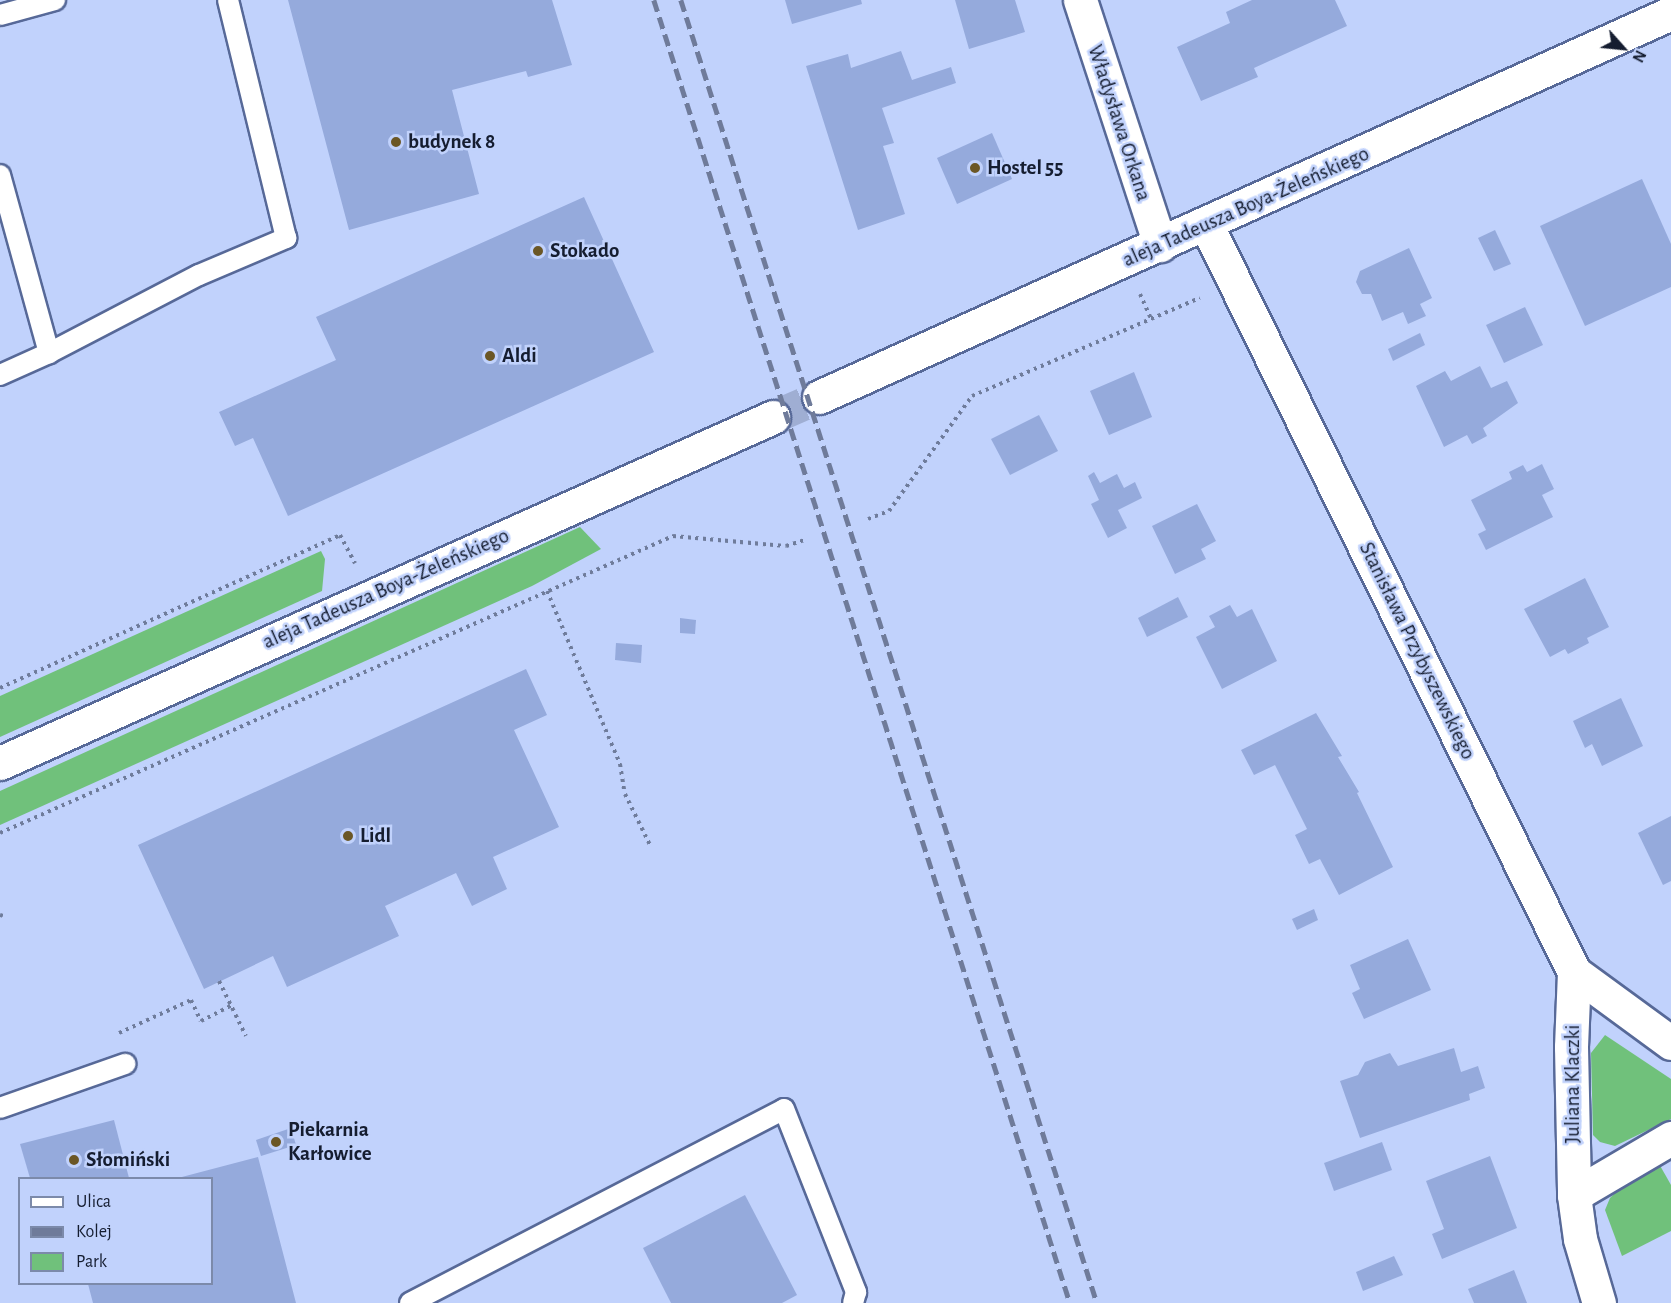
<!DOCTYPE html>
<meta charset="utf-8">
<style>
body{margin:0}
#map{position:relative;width:1671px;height:1303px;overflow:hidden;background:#c1d2fc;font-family:"Alegreya Sans",sans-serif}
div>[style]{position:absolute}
.green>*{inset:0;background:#70c17b}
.building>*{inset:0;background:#95aadc}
.secondary-tunnel>*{height:33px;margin-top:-16.5px;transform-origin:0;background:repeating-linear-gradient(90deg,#9faed3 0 33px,transparent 0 49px)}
.path>*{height:4px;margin-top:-2px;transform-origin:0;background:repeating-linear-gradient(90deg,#6f7c9b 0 3px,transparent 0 7.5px)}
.roads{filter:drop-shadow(2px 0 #576998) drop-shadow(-2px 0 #576998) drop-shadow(0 2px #576998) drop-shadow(0 -2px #576998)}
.lane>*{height:20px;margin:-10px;padding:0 10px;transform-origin:10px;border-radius:10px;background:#fff}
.street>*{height:33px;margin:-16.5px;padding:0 16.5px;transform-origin:16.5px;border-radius:16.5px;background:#fff}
.secondary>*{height:33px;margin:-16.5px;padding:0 16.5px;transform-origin:16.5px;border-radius:16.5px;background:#fff}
.rail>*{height:4.5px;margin-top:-2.25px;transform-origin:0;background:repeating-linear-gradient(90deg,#6f7b9a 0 12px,transparent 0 18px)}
.dots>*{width:16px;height:16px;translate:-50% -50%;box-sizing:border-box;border:3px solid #c1d2fc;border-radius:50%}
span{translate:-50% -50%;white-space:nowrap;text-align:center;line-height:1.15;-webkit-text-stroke:5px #c1d2fc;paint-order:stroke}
.street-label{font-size:21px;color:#151d30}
.poi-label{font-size:21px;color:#151d30;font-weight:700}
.left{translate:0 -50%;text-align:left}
.legend{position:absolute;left:18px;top:1177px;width:195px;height:108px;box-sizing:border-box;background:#c1d2fc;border:2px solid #7c8aaa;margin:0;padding:8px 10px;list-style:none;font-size:18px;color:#151d30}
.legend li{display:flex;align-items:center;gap:12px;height:30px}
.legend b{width:30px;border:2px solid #7c8aaa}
.north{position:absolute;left:1593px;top:18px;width:60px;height:60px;-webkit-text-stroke:4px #c1d2fc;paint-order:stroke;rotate:117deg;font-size:16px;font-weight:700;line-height:24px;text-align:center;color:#151d30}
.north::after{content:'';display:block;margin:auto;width:21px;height:27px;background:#151d30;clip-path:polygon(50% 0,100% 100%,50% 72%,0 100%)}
</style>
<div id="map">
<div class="green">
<i style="clip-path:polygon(580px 527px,601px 549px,532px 586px,0 825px,0 791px)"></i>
<i style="clip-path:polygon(321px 551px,325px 559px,322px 591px,0 737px,0 696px)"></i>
<i style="clip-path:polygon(1605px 1035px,1671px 1079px,1671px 1119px,1615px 1146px,1600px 1142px,1593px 1135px,1591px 1053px)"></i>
<i style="clip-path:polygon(1658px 1162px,1671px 1185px,1671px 1231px,1622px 1256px,1605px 1210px,1610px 1198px,1628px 1180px)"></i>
</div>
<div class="building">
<i style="clip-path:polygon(288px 0,552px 0,572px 65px,528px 77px,526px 71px,452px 90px,479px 194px,349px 230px)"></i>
<i style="clip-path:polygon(785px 0,861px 0,862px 4px,792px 24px)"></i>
<i style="clip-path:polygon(955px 0,1015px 0,1025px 32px,969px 49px)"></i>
<i style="clip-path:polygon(1252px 0,1335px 0,1347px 26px,1254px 68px,1258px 77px,1201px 101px,1177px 47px,1230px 23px,1226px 12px)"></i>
<i style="clip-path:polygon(901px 51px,912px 80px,951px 67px,956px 83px,882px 108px,894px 143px,883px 146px,905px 214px,858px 230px,806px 66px,848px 54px,851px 68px)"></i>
<i style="clip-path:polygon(992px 133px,1012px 179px,957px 204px,937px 158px)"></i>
<i style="clip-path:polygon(1642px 179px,1671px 244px,1671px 287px,1585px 326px,1540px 226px)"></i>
<i style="clip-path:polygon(584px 197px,654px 352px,288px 516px,253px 438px,235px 446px,219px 412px,336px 360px,316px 317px)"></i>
<i style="clip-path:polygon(1495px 230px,1511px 264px,1494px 271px,1478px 238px)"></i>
<i style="clip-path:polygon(1409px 248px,1432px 298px,1420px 304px,1426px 316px,1408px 324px,1403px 312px,1382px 321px,1371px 294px,1362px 294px,1356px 282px,1360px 271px)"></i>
<i style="clip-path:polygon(1525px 307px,1543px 345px,1504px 363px,1486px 325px)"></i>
<i style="clip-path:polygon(1420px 333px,1425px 345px,1393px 361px,1388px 349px)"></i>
<i style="clip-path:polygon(1480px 366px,1491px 388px,1507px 381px,1518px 403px,1483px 428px,1487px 436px,1472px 444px,1467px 435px,1444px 447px,1416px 386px,1445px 371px,1451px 381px)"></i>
<i style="clip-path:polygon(1134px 372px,1152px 417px,1109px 435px,1090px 391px)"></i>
<i style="clip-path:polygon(1039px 415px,1058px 451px,1010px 475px,991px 439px)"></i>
<i style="clip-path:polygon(1542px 464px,1554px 489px,1542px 495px,1553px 517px,1486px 550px,1478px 534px,1486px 530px,1471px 500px,1512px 479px,1509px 472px,1523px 465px,1527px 472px)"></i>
<i style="clip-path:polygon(1094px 472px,1100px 483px,1117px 474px,1124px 488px,1135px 482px,1142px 498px,1118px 510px,1127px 528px,1108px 538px,1091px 504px,1099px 500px,1088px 476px)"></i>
<i style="clip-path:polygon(1197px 504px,1216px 541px,1201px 549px,1206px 559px,1175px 574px,1152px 526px)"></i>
<i style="clip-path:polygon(1585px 578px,1609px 627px,1587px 638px,1589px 643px,1572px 652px,1568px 654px,1565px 649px,1550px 657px,1524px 609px)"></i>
<i style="clip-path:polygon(1178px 597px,1188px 617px,1147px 637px,1138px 618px)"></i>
<i style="clip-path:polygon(1230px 605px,1237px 617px,1252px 609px,1277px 661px,1222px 689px,1196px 637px,1215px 627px,1209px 616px)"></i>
<i style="clip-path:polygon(680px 618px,696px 620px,695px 634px,680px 633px)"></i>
<i style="clip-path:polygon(616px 643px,642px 645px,641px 663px,615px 660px)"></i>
<i style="clip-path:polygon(526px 669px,547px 715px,514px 730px,559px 827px,493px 857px,507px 889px,472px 906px,456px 873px,385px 906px,399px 936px,287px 987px,273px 956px,204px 989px,138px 845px)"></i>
<i style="clip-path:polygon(1621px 698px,1643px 746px,1602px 766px,1592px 744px,1585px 748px,1573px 721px)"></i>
<i style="clip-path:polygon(1316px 713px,1342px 756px,1338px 757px,1359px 792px,1357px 793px,1393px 867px,1339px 895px,1320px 859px,1309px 864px,1295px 835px,1307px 829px,1275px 765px,1254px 775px,1241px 750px)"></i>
<i style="clip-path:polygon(1671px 816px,1671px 881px,1663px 885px,1638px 833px)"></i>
<i style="clip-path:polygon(1314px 909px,1318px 920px,1297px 930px,1292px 919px)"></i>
<i style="clip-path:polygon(1408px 939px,1431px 990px,1364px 1019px,1352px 993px,1360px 989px,1350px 965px)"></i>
<i style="clip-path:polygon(1454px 1048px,1461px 1072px,1478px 1066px,1485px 1088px,1469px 1094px,1470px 1100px,1360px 1138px,1340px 1081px,1358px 1075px,1365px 1062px,1390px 1053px,1398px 1066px)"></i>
<i style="clip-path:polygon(114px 1120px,129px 1178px,30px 1178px,20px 1144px)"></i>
<i style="clip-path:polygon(291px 1128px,296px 1145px,261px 1156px,256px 1140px)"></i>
<i style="clip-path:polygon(1382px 1142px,1392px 1170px,1334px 1191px,1324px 1163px)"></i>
<i style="clip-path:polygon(1490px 1156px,1517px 1228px,1442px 1259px,1432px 1234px,1444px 1229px,1426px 1181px)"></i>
<i style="clip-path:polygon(258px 1157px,296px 1303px,93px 1303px,88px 1284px,212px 1284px,212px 1178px,178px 1178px)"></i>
<i style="clip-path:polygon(745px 1195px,797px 1295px,782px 1303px,671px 1303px,643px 1248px)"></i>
<i style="clip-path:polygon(1394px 1256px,1403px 1275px,1363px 1291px,1356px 1272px)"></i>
<i style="clip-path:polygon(1514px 1270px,1527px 1303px,1474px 1303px,1468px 1289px)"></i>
</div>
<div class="secondary-tunnel">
<i style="left:773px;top:417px;width:50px;rotate:-23.5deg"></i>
</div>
<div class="path">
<i style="left:1140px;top:294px;width:27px;rotate:66deg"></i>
<i style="left:868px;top:519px;width:22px;rotate:-21deg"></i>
<i style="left:889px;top:511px;width:142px;rotate:-54.2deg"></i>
<i style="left:972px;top:396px;width:248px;rotate:-23.3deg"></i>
<i style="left:547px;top:591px;width:188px;rotate:67.1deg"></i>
<i style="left:620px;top:764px;width:30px;rotate:81deg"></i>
<i style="left:625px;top:794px;width:57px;rotate:63.9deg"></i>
<i style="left:0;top:688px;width:373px;rotate:-24.2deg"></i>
<i style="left:340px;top:535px;width:32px;rotate:62deg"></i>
<i style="left:0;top:833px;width:736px;rotate:-23.81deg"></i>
<i style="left:673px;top:536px;width:113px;rotate:5.1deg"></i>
<i style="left:786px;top:546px;width:19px;rotate:-18deg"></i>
<i style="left:0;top:915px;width:3px;rotate:18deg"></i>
<i style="left:219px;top:981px;width:61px;rotate:63.9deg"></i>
<i style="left:119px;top:1033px;width:79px;rotate:-24.6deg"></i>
<i style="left:191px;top:1000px;width:23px;rotate:65deg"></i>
<i style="left:201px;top:1021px;width:34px;rotate:-27deg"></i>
</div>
<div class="roads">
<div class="lane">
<i style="left:0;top:15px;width:57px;rotate:-15.3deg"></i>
<i style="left:0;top:175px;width:185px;rotate:74.6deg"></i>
<i style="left:49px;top:353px;width:169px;rotate:-27.5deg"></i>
<i style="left:199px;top:275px;width:95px;rotate:-23deg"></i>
<i style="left:286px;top:238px;width:245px;rotate:-103.7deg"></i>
<i style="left:0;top:375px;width:54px;rotate:-24.2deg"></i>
<i style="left:0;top:1108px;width:133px;rotate:-19.4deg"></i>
<i style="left:410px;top:1303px;width:421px;rotate:-27.4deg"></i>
<i style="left:784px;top:1109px;width:197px;rotate:68.5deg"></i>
<i style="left:856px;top:1292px;width:11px;rotate:105deg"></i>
</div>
<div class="street">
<i style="left:1080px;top:0;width:258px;rotate:71.9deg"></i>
<i style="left:1206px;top:224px;width:834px;rotate:63.8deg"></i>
<i style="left:1574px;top:972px;width:120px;rotate:36.2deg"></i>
<i style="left:1574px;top:972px;width:75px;rotate:92.3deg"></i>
<i style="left:1571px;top:1047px;width:148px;rotate:88.8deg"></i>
<i style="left:1574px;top:1195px;width:44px;rotate:82.2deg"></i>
<i style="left:1580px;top:1239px;width:67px;rotate:73.5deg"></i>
<i style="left:1574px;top:1195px;width:113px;rotate:-30.4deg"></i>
</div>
<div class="secondary">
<i style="left:819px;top:397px;width:935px;rotate:-24.26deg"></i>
<i style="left:0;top:763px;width:847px;rotate:-24.11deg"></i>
</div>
</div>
<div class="rail">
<i style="left:654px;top:0;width:1368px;rotate:72.29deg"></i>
<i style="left:681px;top:0;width:1368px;rotate:72.29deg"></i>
</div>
<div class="dots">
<i style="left:396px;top:142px;background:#6b5726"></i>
<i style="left:975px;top:168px;background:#6b5726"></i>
<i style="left:538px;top:251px;background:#6b5726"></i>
<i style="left:490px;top:356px;background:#6b5726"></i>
<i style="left:348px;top:836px;background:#6b5726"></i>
<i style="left:276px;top:1142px;background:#6b5726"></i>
<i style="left:74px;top:1160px;background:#6b5726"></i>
</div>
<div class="street-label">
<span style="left:1119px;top:123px;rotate:72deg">Władysława Orkana</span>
<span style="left:1246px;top:207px;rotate:-24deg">aleja Tadeusza Boya-Żeleńskiego</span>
<span style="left:386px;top:589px;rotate:-24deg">aleja Tadeusza Boya-Żeleńskiego</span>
<span style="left:1417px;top:651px;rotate:64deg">Stanisława Przybyszewskiego</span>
<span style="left:1573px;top:1084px;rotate:-90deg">Juliana Klaczki</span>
</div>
<div class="poi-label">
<span class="left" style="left:408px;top:142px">budynek 8</span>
<span class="left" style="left:987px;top:168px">Hostel 55</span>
<span class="left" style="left:550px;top:251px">Stokado</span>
<span class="left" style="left:502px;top:356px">Aldi</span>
<span class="left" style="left:360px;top:836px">Lidl</span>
<span class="left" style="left:288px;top:1142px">Piekarnia<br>Karłowice</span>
<span class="left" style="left:86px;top:1160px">Słomiński</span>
</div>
<ul class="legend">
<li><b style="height:8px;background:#fff"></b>Ulica</li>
<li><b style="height:8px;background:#6f7b9a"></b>Kolej</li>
<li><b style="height:16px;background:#70c17b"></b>Park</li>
</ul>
<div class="north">N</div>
</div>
